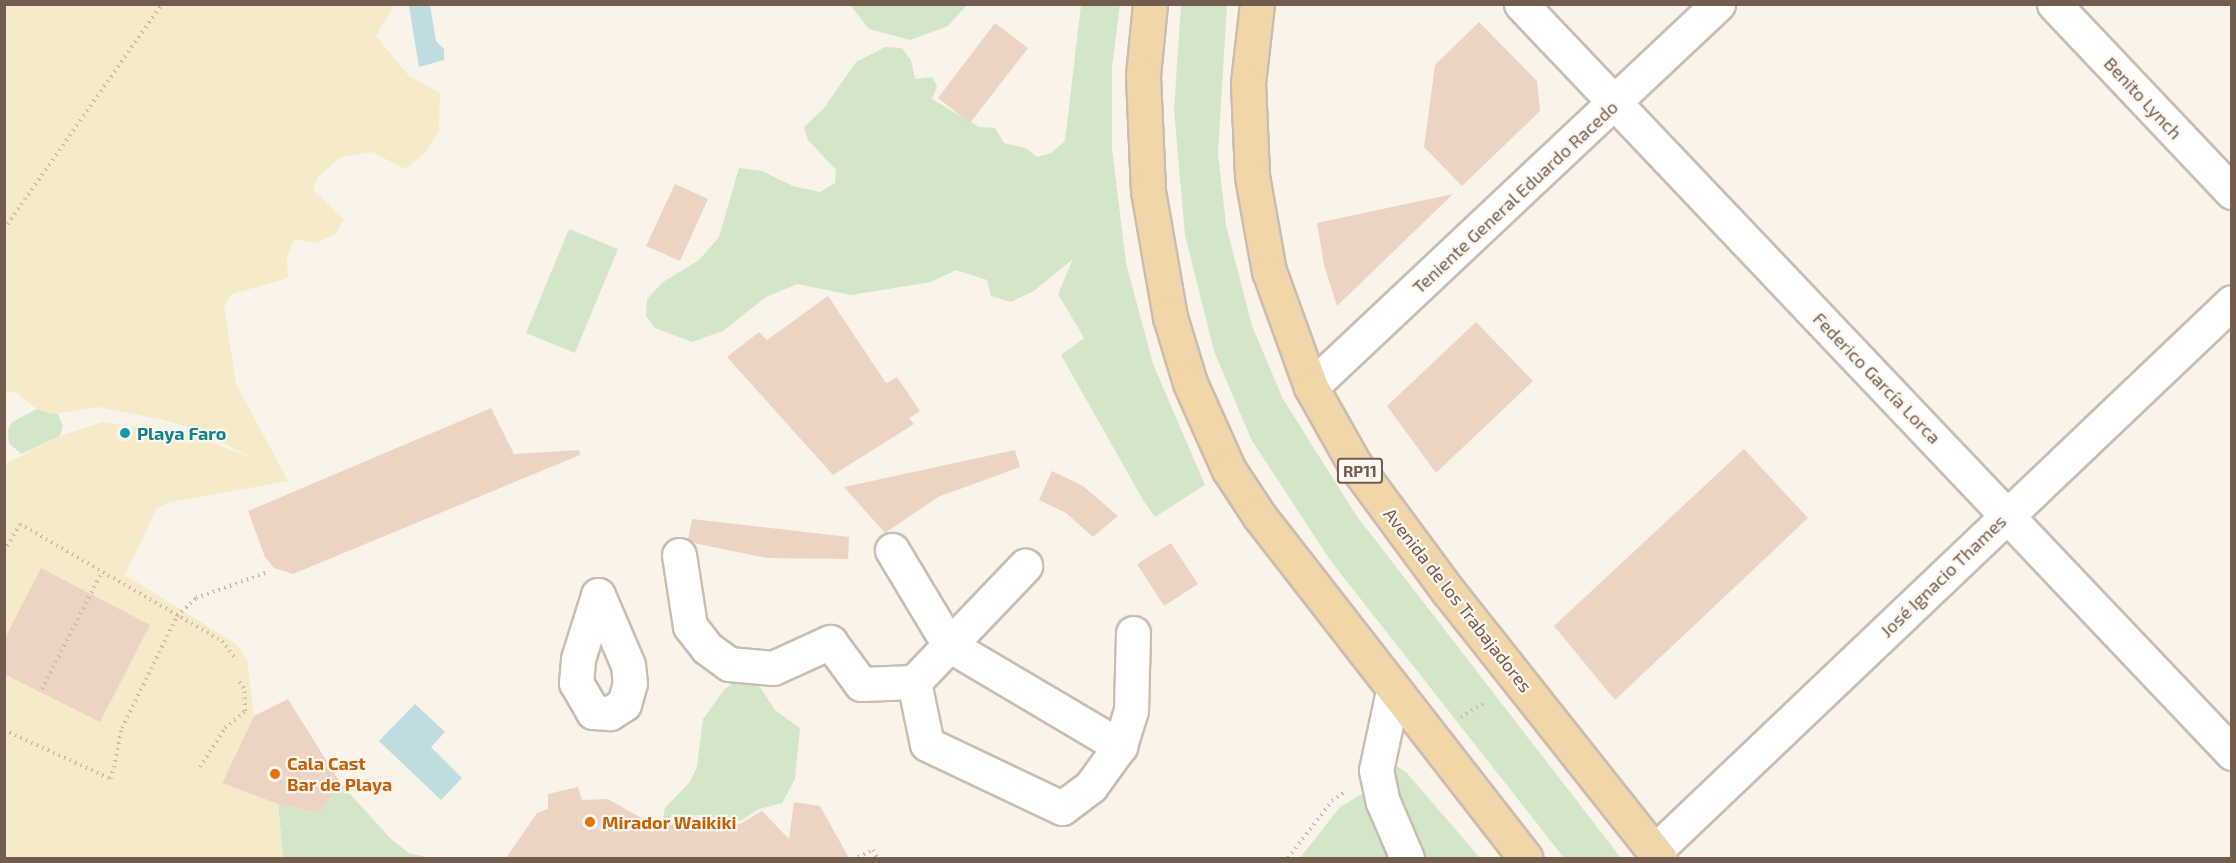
<!DOCTYPE html>
<meta charset="utf-8">
<style>
body{margin:0}
#map{position:relative;width:2236px;height:863px;overflow:hidden;background:#faf3e9;font-family:"Exo 2",sans-serif}
div>[style]{position:absolute}
.green>*{inset:0;background:#d4e6c9}
.sand>*{inset:0;background:#f5ebc8}
.water>*{inset:0;background:#bfdce1}
.building>*{inset:0;background:#ecd4c4}
.path>*{height:4px;margin-top:-2px;transform-origin:0;background:repeating-linear-gradient(90deg,#d1b7a7 0 1.5px,transparent 0 6px)}
.roads{filter:drop-shadow(2px 0 #cbbcb0) drop-shadow(-2px 0 #cbbcb0) drop-shadow(0 2px #cbbcb0) drop-shadow(0 -2px #cbbcb0)}
.minor>*{height:33px;margin:-16.5px;padding:0 16.5px;transform-origin:16.5px;border-radius:16.5px;background:#fff}
.major>*{height:33px;margin:-16.5px;padding:0 16.5px;transform-origin:16.5px;border-radius:16.5px;background:#f0d6a9}
.dots>*{width:16px;height:16px;translate:-50% -50%;box-sizing:border-box;border:3px solid #fdf7ef;border-radius:50%}
span{translate:-50% -50%;white-space:nowrap;text-align:center;line-height:1.15;-webkit-text-stroke:4.5px #fdf7ef;paint-order:stroke}
.shield-label span{padding:2px 4px;background:#fdf7ef;border:2px solid;border-radius:4px;-webkit-text-stroke-width:0}
.shield-label{font-size:16px;color:#715c4f;font-weight:700}
.street-label{font-size:18px;color:#715c4f}
.culture-label{font-size:18px;color:#0d838f;font-weight:700}
.left{translate:0 -50%;text-align:left}
.food-label{font-size:18px;color:#c56008;font-weight:700}
.frame{position:absolute;inset:0;border:6px solid #715c4f;pointer-events:none}
</style>
<div id="map">
<div class="green">
<i style="clip-path:polygon(850px 5px,967px 5px,948px 26px,910px 40px,869px 29px)"></i>
<i style="clip-path:polygon(1081px 5px,1120px 5px,1112px 67px,1112px 148px,1126px 263px,1153px 364px,1205px 485px,1155px 517px,1143px 500px,1061px 355px,1084px 338px,1058px 294px,1073px 259px,1034px 291px,1011px 302px,991px 296px,987px 280px,956px 270px,931px 282px,851px 295px,797px 284px,766px 297px,723px 331px,692px 342px,655px 328px,646px 316px,647px 299px,663px 282px,699px 260px,719px 237px,739px 168px,762px 171px,793px 186px,820px 192px,835px 183px,836px 170px,808px 140px,804px 127px,824px 108px,856px 62px,885px 47px,902px 48px,911px 60px,915px 79px,932px 77px,937px 86px,932px 99px,979px 127px,995px 128px,1004px 143px,1026px 148px,1037px 157px,1051px 153px,1065px 141px)"></i>
<i style="clip-path:polygon(1181px 5px,1227px 5px,1218px 153px,1226px 225px,1252px 326px,1283px 399px,1356px 515px,1621px 858px,1564px 858px,1330px 560px,1251px 439px,1214px 351px,1185px 235px,1174px 110px)"></i>
<i style="clip-path:polygon(569px 229px,618px 249px,575px 353px,526px 333px)"></i>
<i style="clip-path:polygon(37px 409px,58px 414px,63px 426px,60px 436px,21px 454px,9px 443px,8px 430px,12px 422px)"></i>
<i style="clip-path:polygon(738px 679px,758px 684px,775px 710px,800px 728px,795px 779px,782px 803px,759px 809px,740px 821px,698px 815px,662px 823px,665px 808px,689px 783px,697px 767px,703px 719px,724px 690px)"></i>
<i style="clip-path:polygon(1392px 763px,1406px 772px,1480px 858px,1420px 858px,1387px 764px)"></i>
<i style="clip-path:polygon(341px 784px,391px 839px,409px 853px,431px 858px,283px 858px,278px 804px,319px 813px)"></i>
<i style="clip-path:polygon(1370px 789px,1394px 858px,1300px 858px,1340px 807px)"></i>
</div>
<div class="sand">
<i style="clip-path:polygon(5px 5px,394px 5px,376px 36px,409px 76px,440px 93px,439px 130px,425px 153px,405px 169px,372px 152px,341px 157px,318px 177px,313px 190px,344px 219px,336px 233px,317px 243px,294px 239px,287px 258px,288px 278px,232px 294px,224px 306px,236px 384px,288px 481px,166px 503px,156px 510px,125px 575px,236px 644px,247px 659px,254px 716px,222px 782px,278px 804px,283px 858px,5px 858px,5px 464px,60px 436px,103px 422px,194px 436px,250px 457px,200px 431px,164px 420px,99px 407px,52px 414px,37px 409px,14px 391px,5px 393px)"></i>
</div>
<div class="water">
<i style="clip-path:polygon(430px 5px,436px 41px,444px 49px,444px 60px,419px 67px,409px 6px)"></i>
<i style="clip-path:polygon(415px 704px,445px 732px,431px 747px,462px 778px,441px 800px,379px 741px)"></i>
</div>
<div class="building">
<i style="clip-path:polygon(1479px 22px,1537px 81px,1540px 111px,1462px 186px,1424px 147px,1435px 65px)"></i>
<i style="clip-path:polygon(995px 23px,1028px 48px,970px 123px,938px 98px)"></i>
<i style="clip-path:polygon(675px 184px,708px 199px,680px 261px,646px 246px)"></i>
<i style="clip-path:polygon(1453px 194px,1337px 306px,1324px 265px,1317px 223px)"></i>
<i style="clip-path:polygon(828px 296px,886px 383px,897px 377px,920px 411px,909px 418px,914px 424px,833px 475px,727px 357px,759px 332px,767px 340px)"></i>
<i style="clip-path:polygon(1476px 322px,1533px 381px,1436px 473px,1387px 406px)"></i>
<i style="clip-path:polygon(491px 408px,514px 454px,579px 450px,580px 455px,293px 574px,274px 568px,265px 557px,248px 511px)"></i>
<i style="clip-path:polygon(1744px 449px,1808px 518px,1615px 700px,1554px 626px)"></i>
<i style="clip-path:polygon(1015px 450px,1020px 467px,938px 497px,885px 533px,844px 487px)"></i>
<i style="clip-path:polygon(1052px 471px,1083px 486px,1118px 516px,1093px 537px,1066px 513px,1039px 500px)"></i>
<i style="clip-path:polygon(692px 519px,849px 537px,848px 559px,767px 558px,694px 543px,688px 539px)"></i>
<i style="clip-path:polygon(1171px 543px,1198px 584px,1164px 606px,1137px 564px)"></i>
<i style="clip-path:polygon(41px 568px,150px 625px,100px 722px,4px 674px,4px 640px)"></i>
<i style="clip-path:polygon(288px 699px,341px 784px,319px 813px,278px 804px,222px 783px,254px 716px)"></i>
<i style="clip-path:polygon(578px 787px,582px 800px,608px 799px,659px 828px,699px 818px,740px 824px,762px 811px,789px 839px,794px 802px,820px 806px,849px 858px,506px 858px,537px 813px,548px 809px,548px 794px)"></i>
</div>
<div class="path">
<i style="left:4px;top:229px;width:275px;rotate:-54.9deg"></i>
<i style="left:4px;top:551px;width:31px;rotate:-59deg"></i>
<i style="left:20px;top:524px;width:233px;rotate:30.1deg"></i>
<i style="left:222px;top:641px;width:24px;rotate:52deg"></i>
<i style="left:42px;top:689px;width:131px;rotate:-62.9deg"></i>
<i style="left:1461px;top:717px;width:26px;rotate:-31deg"></i>
<i style="left:4px;top:730px;width:118px;rotate:24.6deg"></i>
<i style="left:111px;top:779px;width:52px;rotate:-77.8deg"></i>
<i style="left:122px;top:728px;width:125px;rotate:-63.8deg"></i>
<i style="left:177px;top:616px;width:26px;rotate:-43deg"></i>
<i style="left:196px;top:598px;width:77px;rotate:-19.9deg"></i>
<i style="left:200px;top:767px;width:46px;rotate:-57.3deg"></i>
<i style="left:225px;top:728px;width:26px;rotate:-40deg"></i>
<i style="left:245px;top:711px;width:23px;rotate:-92deg"></i>
<i style="left:244px;top:688px;width:11px;rotate:-128deg"></i>
<i style="left:858px;top:857px;width:17px;rotate:-25deg"></i>
<i style="left:873px;top:850px;width:9px;rotate:63deg"></i>
<i style="left:1288px;top:858px;width:72px;rotate:-52.3deg"></i>
<i style="left:1332px;top:801px;width:17px;rotate:-36deg"></i>
</div>
<div class="roads">
<div class="minor">
<i style="left:1521px;top:4px;width:1033px;rotate:46.49deg"></i>
<i style="left:2054px;top:4px;width:259px;rotate:46.6deg"></i>
<i style="left:1311px;top:387px;width:559px;rotate:-43.26deg"></i>
<i style="left:892px;top:550px;width:111px;rotate:59deg"></i>
<i style="left:949px;top:645px;width:199px;rotate:30.6deg"></i>
<i style="left:679px;top:555px;width:72px;rotate:81.2deg"></i>
<i style="left:690px;top:626px;width:28px;rotate:52deg"></i>
<i style="left:707px;top:648px;width:27px;rotate:36deg"></i>
<i style="left:729px;top:664px;width:44px;rotate:5.2deg"></i>
<i style="left:773px;top:668px;width:63px;rotate:-24.5deg"></i>
<i style="left:830px;top:642px;width:52px;rotate:53.6deg"></i>
<i style="left:861px;top:684px;width:53px;rotate:-2.2deg"></i>
<i style="left:914px;top:682px;width:161px;rotate:-46.3deg"></i>
<i style="left:598px;top:595px;width:76px;rotate:66.8deg"></i>
<i style="left:628px;top:665px;width:18px;rotate:84deg"></i>
<i style="left:630px;top:683px;width:22px;rotate:106deg"></i>
<i style="left:624px;top:704px;width:17px;rotate:147deg"></i>
<i style="left:610px;top:713px;width:17px;rotate:-177deg"></i>
<i style="left:593px;top:712px;width:34px;rotate:-120deg"></i>
<i style="left:576px;top:683px;width:24px;rotate:-85deg"></i>
<i style="left:578px;top:659px;width:67px;rotate:-72.6deg"></i>
<i style="left:914px;top:682px;width:63px;rotate:78.2deg"></i>
<i style="left:927px;top:744px;width:149px;rotate:25.4deg"></i>
<i style="left:1062px;top:808px;width:36px;rotate:-37deg"></i>
<i style="left:1091px;top:786px;width:49px;rotate:-54.1deg"></i>
<i style="left:1120px;top:746px;width:38px;rotate:-73deg"></i>
<i style="left:1131px;top:710px;width:77px;rotate:-88.5deg"></i>
<i style="left:1393px;top:691px;width:81px;rotate:102.1deg"></i>
<i style="left:1376px;top:770px;width:33px;rotate:78deg"></i>
<i style="left:1383px;top:802px;width:61px;rotate:66.8deg"></i>
<i style="left:1655px;top:851px;width:796px;rotate:-43.58deg"></i>
</div>
<div class="major">
<i style="left:1150px;top:4px;width:72px;rotate:95.6deg"></i>
<i style="left:1143px;top:76px;width:115px;rotate:87.5deg"></i>
<i style="left:1148px;top:191px;width:128px;rotate:80.1deg"></i>
<i style="left:1170px;top:317px;width:69px;rotate:73.1deg"></i>
<i style="left:1190px;top:383px;width:95px;rotate:65.9deg"></i>
<i style="left:1229px;top:470px;width:56px;rotate:56.6deg"></i>
<i style="left:1260px;top:517px;width:432px;rotate:52.1deg"></i>
<i style="left:1257px;top:4px;width:80px;rotate:96.5deg"></i>
<i style="left:1248px;top:83px;width:93px;rotate:87.5deg"></i>
<i style="left:1252px;top:176px;width:97px;rotate:79.9deg"></i>
<i style="left:1269px;top:271px;width:123px;rotate:70.1deg"></i>
<i style="left:1311px;top:387px;width:90px;rotate:60.6deg"></i>
<i style="left:1355px;top:465px;width:157px;rotate:53.6deg"></i>
<i style="left:1448px;top:591px;width:341px;rotate:51.6deg"></i>
</div>
</div>
<div class="dots">
<i style="left:125px;top:433px;background:#0f9aa8"></i>
<i style="left:275px;top:774px;background:#e8710a"></i>
<i style="left:590px;top:822px;background:#e8710a"></i>
</div>
<div class="shield-label">
<span style="left:1360px;top:471px">RP11</span>
</div>
<div class="street-label">
<span style="left:2143px;top:98px;rotate:47deg">Benito Lynch</span>
<span style="left:1515px;top:197px;rotate:-43deg">Teniente General Eduardo Racedo</span>
<span style="left:1877px;top:378px;rotate:46deg">Federico García Lorca</span>
<span style="left:1943px;top:576px;rotate:-44deg">José Ignacio Thames</span>
<span style="left:1458px;top:600px;rotate:52deg">Avenida de los Trabajadores</span>
</div>
<div class="culture-label">
<span class="left" style="left:137px;top:433px">Playa Faro</span>
</div>
<div class="food-label">
<span class="left" style="left:287px;top:774px">Cala Cast<br>Bar de Playa</span>
<span class="left" style="left:602px;top:822px">Mirador Waikiki</span>
</div>
<div class="frame"></div>
</div>
